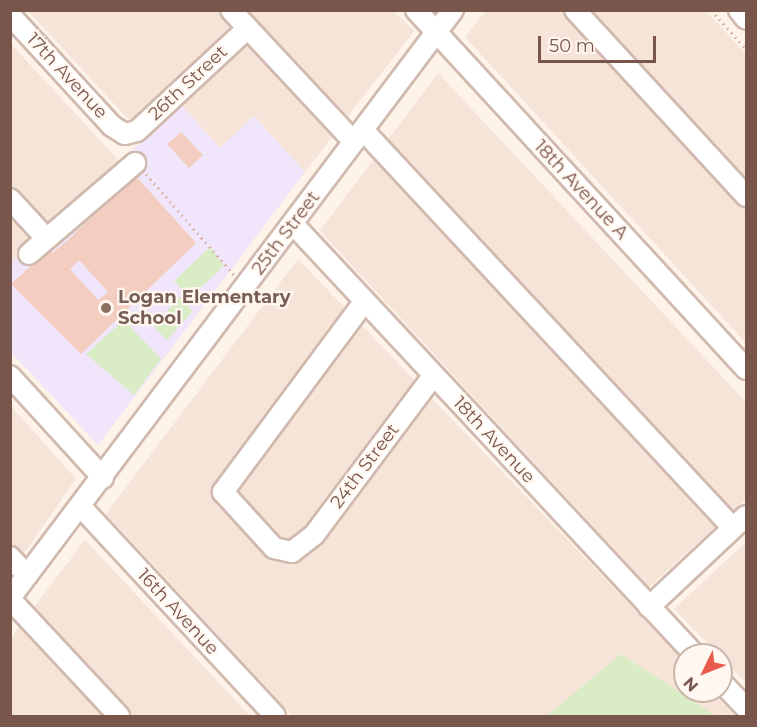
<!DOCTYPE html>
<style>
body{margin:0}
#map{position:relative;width:757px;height:727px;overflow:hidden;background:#fdf3e9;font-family:Montserrat,sans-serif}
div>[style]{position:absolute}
.residential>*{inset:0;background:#f5e4d7}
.education>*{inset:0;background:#f0e5fa}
.green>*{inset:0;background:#daecc6}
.building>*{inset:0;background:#f3cec0}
.path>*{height:3px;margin-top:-1.5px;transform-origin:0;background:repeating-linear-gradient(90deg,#d9b1a2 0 1.5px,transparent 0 6px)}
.roads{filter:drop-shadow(2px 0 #d0b9ae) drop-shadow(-2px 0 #d0b9ae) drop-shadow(0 2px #d0b9ae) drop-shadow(0 -2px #d0b9ae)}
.minor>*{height:20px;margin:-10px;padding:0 10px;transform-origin:10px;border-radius:10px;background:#fff}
.dots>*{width:16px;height:16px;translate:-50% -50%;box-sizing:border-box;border:3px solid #fff7f0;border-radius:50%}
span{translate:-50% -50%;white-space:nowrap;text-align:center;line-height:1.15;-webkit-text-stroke:4.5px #fff7f0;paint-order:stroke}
.street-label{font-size:18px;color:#79564b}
.education-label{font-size:18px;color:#785e54;font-weight:700}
.left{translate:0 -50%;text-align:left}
.frame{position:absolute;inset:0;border:12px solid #79564b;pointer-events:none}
.north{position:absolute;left:673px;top:643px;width:60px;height:60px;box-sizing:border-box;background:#fff7f0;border:2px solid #c9b7ae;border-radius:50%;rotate:227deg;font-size:16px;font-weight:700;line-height:24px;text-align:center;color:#79564b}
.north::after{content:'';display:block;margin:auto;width:21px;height:27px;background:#e95c4c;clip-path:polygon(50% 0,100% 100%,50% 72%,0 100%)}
.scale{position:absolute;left:538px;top:36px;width:118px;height:27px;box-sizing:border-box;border:3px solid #79564b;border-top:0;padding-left:8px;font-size:18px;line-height:21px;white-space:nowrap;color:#79564b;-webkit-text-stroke:4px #fff7f0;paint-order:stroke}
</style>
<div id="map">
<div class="residential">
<i style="clip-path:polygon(28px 11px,216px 11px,234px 29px,131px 122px)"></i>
<i style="clip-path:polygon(253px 11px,394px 11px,414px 31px,305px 172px,254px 116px,221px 149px,181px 105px,258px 30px,246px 17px)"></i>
<i style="clip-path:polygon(486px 11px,706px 11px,746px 54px,746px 343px,465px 37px)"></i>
<i style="clip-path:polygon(10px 43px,122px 164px,11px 264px,10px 264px)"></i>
<i style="clip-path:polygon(438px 73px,746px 402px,746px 499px,649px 587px,320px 231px)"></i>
<i style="clip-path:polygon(298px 259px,685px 662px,685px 691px,711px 691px,735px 716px,293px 716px,106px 514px)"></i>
<i style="clip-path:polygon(11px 406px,76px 479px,11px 572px)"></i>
<i style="clip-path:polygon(85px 540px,250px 716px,11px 716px,10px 639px)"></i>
<i style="clip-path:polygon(746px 542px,746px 683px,674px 609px)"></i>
</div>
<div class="education">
<i style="clip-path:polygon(181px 105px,220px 148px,254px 116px,305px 172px,98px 445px,11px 352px,10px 264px)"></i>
</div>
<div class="green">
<i style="clip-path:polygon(210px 247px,224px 266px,190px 298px,174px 281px)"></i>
<i style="clip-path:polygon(180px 297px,193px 311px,167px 340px,153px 326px)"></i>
<i style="clip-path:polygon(124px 320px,161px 359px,134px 395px,86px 354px)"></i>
<i style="clip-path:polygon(621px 654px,716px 716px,548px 715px)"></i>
</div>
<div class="building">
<i style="clip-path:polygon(181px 132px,203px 155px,189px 168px,167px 144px)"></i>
<i style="clip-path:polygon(evenodd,134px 174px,196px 243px,81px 354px,11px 284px,49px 249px,52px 253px,67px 241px,134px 174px,79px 260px,108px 292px,98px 300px,70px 269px,79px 260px)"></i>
</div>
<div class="path">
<i style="left:711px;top:10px;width:52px;rotate:48.1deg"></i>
<i style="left:146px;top:174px;width:134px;rotate:48.9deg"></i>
</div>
<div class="roads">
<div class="minor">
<i style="left:231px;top:10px;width:180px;rotate:47deg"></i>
<i style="left:416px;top:10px;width:488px;rotate:47.4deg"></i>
<i style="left:575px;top:10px;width:253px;rotate:47.4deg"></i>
<i style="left:739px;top:10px;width:11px;rotate:52deg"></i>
<i style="left:10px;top:15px;width:151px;rotate:47.4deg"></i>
<i style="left:112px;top:126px;width:15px;rotate:32deg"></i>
<i style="left:125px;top:134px;width:12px;rotate:-14deg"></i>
<i style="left:137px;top:131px;width:151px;rotate:-42.9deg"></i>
<i style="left:363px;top:130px;width:543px;rotate:47.09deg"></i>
<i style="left:10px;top:199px;width:53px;rotate:47.3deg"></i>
<i style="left:293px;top:224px;width:589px;rotate:46.99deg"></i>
<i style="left:29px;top:254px;width:140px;rotate:-40.6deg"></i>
<i style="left:364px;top:302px;width:237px;rotate:126.6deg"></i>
<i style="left:223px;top:492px;width:76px;rotate:47.7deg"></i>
<i style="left:274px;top:548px;width:18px;rotate:13deg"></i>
<i style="left:292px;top:552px;width:28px;rotate:-38deg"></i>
<i style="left:314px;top:535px;width:199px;rotate:-53.2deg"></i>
<i style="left:10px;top:376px;width:138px;rotate:47.6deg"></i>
<i style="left:81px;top:507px;width:285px;rotate:47.1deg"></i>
<i style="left:10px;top:557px;width:25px;rotate:47deg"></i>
<i style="left:10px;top:598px;width:736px;rotate:-53.01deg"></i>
<i style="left:10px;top:599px;width:160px;rotate:47deg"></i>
<i style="left:649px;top:607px;width:133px;rotate:-43.2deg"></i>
<i style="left:721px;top:682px;width:36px;rotate:46deg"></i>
</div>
</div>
<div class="dots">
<i style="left:106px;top:308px;background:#8d6e63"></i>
</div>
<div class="street-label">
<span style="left:67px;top:76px;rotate:47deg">17th Avenue</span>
<span style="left:188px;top:83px;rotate:-43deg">26th Street</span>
<span style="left:581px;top:190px;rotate:47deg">18th Avenue A</span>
<span style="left:286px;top:233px;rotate:-53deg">25th Street</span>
<span style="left:494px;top:440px;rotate:47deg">18th Avenue</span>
<span style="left:365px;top:466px;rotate:-53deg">24th Street</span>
<span style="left:178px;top:612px;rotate:47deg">16th Avenue</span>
</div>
<div class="education-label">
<span class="left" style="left:118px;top:308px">Logan Elementary<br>School</span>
</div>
<div class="frame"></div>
<div class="north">N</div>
<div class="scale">50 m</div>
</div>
